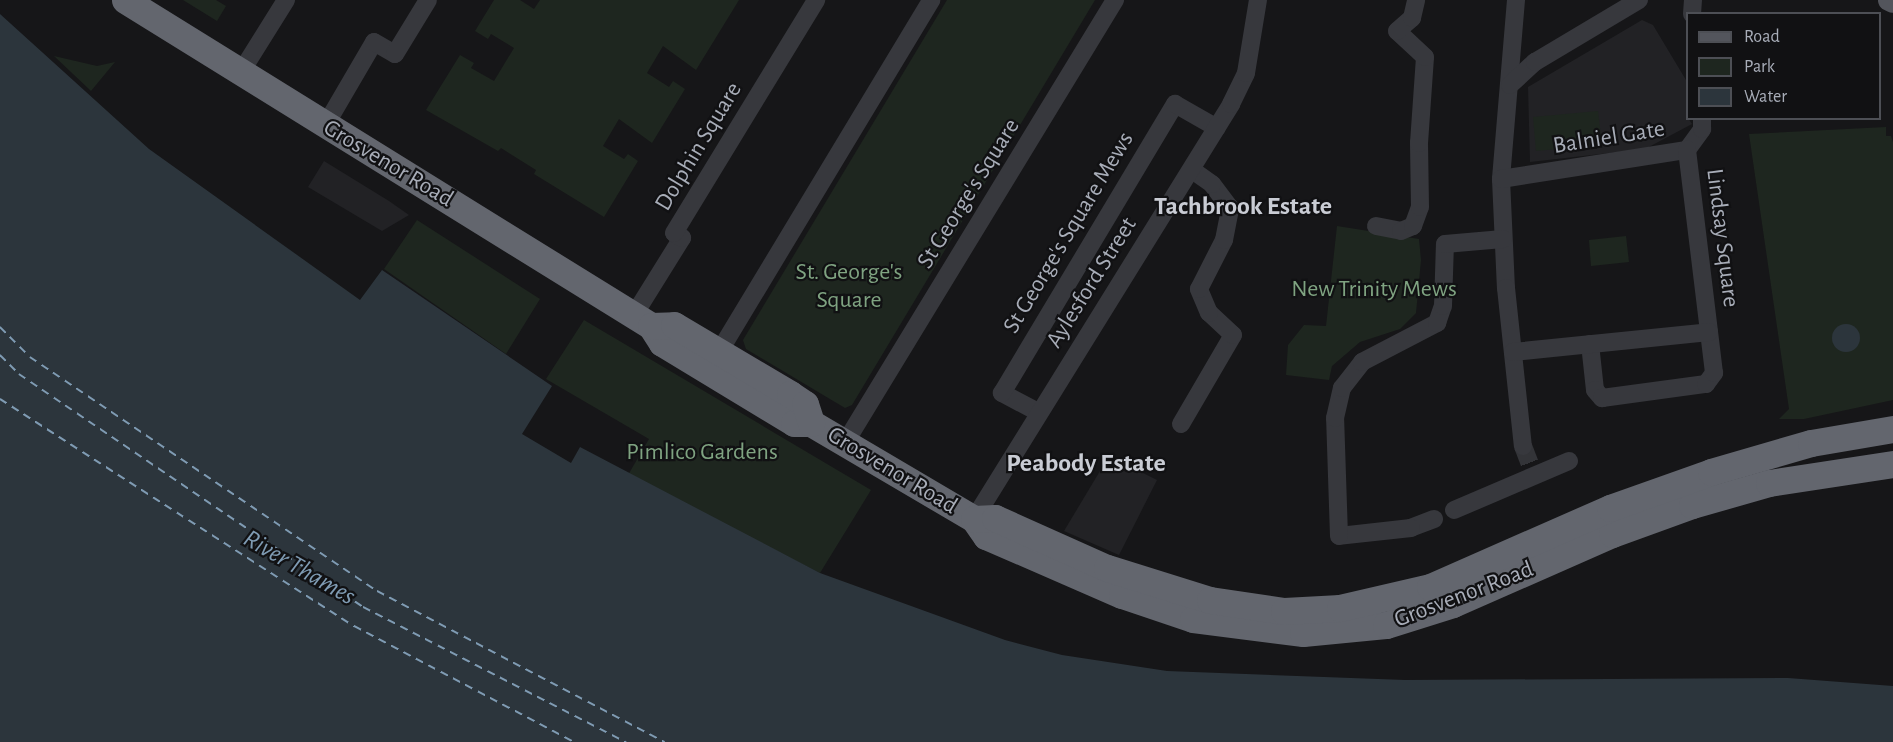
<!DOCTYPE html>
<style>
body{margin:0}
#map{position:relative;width:1893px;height:742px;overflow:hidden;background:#161618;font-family:"Alegreya Sans",sans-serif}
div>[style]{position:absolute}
.built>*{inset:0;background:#222225}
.green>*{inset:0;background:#1e261f}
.water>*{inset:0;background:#2c353c}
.round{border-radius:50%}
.ferry>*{height:1.5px;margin-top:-0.75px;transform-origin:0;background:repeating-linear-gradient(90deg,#7f9bb3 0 8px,transparent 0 14px)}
.minor-tunnel>*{height:18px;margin-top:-9px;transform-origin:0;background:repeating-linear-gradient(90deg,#333438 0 18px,transparent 0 27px)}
.minor>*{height:18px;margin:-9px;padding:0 9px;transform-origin:9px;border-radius:9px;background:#37383d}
.major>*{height:22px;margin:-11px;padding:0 11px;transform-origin:11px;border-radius:11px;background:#53555c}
.highway>*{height:27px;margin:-13.5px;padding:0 13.5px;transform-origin:13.5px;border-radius:13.5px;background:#63666e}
span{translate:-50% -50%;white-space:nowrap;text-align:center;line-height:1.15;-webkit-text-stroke:4.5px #111113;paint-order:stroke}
.street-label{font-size:24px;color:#a8adb8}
.park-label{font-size:24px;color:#7fa381}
.neighbourhood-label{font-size:26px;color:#c9ccd4;font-weight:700}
.water-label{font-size:26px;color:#7f9bb3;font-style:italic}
.legend{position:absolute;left:1686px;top:12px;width:195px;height:108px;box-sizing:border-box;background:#111113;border:2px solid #4d4f55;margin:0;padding:8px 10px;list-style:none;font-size:18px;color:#a8adb8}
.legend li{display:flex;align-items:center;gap:12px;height:30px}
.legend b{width:30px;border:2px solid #4d4f55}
</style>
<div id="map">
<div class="built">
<i style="clip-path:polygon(1642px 20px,1653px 25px,1686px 80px,1688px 118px,1692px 124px,1645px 149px,1530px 162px,1528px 87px)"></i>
<i style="clip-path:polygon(324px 161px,389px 201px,409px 215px,382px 231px,308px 187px)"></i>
<i style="clip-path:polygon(1109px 456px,1157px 480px,1119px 555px,1064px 531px)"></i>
</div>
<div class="green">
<i style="clip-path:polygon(183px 0,216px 0,226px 6px,217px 21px)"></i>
<i style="clip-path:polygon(494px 0,520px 0,534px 9px,540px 0,739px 0,696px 70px,663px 46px,647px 73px,669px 87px,673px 81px,685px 89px,652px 143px,619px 119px,603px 146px,624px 159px,628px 154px,638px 161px,604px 217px,534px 174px,536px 170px,501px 148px,498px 151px,426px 110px,460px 55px,474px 63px,471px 68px,494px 81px,514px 48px,491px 34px,488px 39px,475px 31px)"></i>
<i style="clip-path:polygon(947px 0,1095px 0,852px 405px,845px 408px,746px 349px,743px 340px)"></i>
<i style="clip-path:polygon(54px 56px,97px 66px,115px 62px,91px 91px)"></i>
<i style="clip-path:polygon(1598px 111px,1602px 145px,1536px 151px,1533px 117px)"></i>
<i style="clip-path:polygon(1886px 127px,1886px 136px,1891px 136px,1893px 142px,1893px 400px,1804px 419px,1779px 419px,1789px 409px,1749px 134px)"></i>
<i style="clip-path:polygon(417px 220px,540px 299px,506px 354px,384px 269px)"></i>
<i style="clip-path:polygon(1337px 226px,1419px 239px,1421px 260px,1416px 313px,1400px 329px,1360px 342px,1332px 366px,1329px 380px,1286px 375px,1288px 345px,1304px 325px,1326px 326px)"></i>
<i style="clip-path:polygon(1626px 236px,1629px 262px,1591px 266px,1589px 240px)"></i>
<i style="clip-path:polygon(584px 320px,871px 490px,820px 573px,628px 475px,649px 439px,546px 379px)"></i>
</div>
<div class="water">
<i style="clip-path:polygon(0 14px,149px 149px,360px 300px,382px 270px,552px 386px,522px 434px,571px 463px,580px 447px,820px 573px,1005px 640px,1062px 655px,1167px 671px,1405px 680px,1788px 678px,1893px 686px,1893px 742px,0 742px)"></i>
<i class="round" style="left:1832px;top:324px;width:28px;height:28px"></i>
</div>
<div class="ferry">
<i style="left:0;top:327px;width:42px;rotate:45deg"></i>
<i style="left:30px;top:357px;width:419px;rotate:34deg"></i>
<i style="left:377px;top:591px;width:325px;rotate:27.7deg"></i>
<i style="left:0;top:355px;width:27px;rotate:45deg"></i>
<i style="left:19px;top:374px;width:415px;rotate:34.1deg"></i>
<i style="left:363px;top:607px;width:296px;rotate:27.2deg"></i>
<i style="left:0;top:399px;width:421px;rotate:32.7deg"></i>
<i style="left:354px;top:626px;width:249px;rotate:27.8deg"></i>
</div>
<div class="minor-tunnel">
<i style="left:1523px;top:446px;width:19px;rotate:69deg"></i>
</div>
<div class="minor">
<i style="left:1516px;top:0;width:180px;rotate:94.8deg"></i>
<i style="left:1501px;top:179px;width:109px;rotate:87.4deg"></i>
<i style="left:1506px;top:288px;width:159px;rotate:83.9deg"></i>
<i style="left:1692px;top:14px;width:14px;rotate:-86deg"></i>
<i style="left:241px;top:72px;width:85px;rotate:-58deg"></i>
<i style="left:1510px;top:85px;width:34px;rotate:-43deg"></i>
<i style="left:1535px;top:62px;width:121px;rotate:-30.8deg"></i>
<i style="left:325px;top:126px;width:97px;rotate:-59.7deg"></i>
<i style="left:374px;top:42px;width:24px;rotate:30deg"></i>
<i style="left:395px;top:54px;width:63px;rotate:-58.6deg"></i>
<i style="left:1501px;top:179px;width:188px;rotate:-8.9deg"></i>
<i style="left:1687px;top:150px;width:26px;rotate:-54deg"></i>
<i style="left:1702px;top:129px;width:11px;rotate:-90deg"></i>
<i style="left:1376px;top:226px;width:25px;rotate:11deg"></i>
<i style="left:1401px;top:231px;width:13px;rotate:-23deg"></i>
<i style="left:1413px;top:226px;width:20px;rotate:-70deg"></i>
<i style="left:1420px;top:207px;width:64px;rotate:-90.9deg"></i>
<i style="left:1419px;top:143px;width:86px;rotate:-86deg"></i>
<i style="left:1425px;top:57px;width:38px;rotate:-137deg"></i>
<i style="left:1397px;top:31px;width:20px;rotate:-41deg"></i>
<i style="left:1412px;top:18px;width:18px;rotate:-77deg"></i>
<i style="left:634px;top:315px;width:91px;rotate:-58.1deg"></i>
<i style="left:682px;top:238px;width:9px;rotate:-148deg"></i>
<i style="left:674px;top:233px;width:273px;rotate:-58.6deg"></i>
<i style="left:1590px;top:344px;width:46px;rotate:83.8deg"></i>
<i style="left:1595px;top:390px;width:11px;rotate:49deg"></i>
<i style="left:1602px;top:398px;width:105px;rotate:-7.7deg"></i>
<i style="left:1706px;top:384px;width:14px;rotate:-54deg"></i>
<i style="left:1714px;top:373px;width:225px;rotate:-96.9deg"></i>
<i style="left:719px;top:352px;width:411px;rotate:-58.9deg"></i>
<i style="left:1513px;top:352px;width:197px;rotate:-5.8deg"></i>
<i style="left:1038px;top:412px;width:41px;rotate:-152.2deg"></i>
<i style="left:1002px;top:393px;width:337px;rotate:-59.1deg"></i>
<i style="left:1175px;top:104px;width:48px;rotate:29.7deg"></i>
<i style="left:1181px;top:424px;width:103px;rotate:-59.7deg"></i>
<i style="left:1233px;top:335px;width:33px;rotate:-137deg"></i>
<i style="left:1209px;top:313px;width:26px;rotate:-113deg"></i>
<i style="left:1199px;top:289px;width:55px;rotate:-63deg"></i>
<i style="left:1224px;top:240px;width:33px;rotate:-79deg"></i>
<i style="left:1230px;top:208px;width:30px;rotate:-127deg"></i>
<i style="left:1212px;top:184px;width:24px;rotate:-145deg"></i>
<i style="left:845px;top:443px;width:519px;rotate:-58.64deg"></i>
<i style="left:1454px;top:510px;width:125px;rotate:-23.1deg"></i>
<i style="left:974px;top:519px;width:488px;rotate:-58.2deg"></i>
<i style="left:1231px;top:104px;width:34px;rotate:-64deg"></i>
<i style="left:1246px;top:73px;width:74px;rotate:-80.7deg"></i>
<i style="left:1434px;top:519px;width:25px;rotate:159deg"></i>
<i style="left:1411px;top:528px;width:72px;rotate:173.7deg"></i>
<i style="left:1339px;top:536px;width:118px;rotate:-91.9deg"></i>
<i style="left:1335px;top:418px;width:31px;rotate:-77deg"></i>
<i style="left:1342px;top:388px;width:33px;rotate:-52deg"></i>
<i style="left:1362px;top:362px;width:85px;rotate:-27.5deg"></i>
<i style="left:1437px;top:323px;width:18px;rotate:-71deg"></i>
<i style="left:1443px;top:306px;width:62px;rotate:-88.2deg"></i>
<i style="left:1445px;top:244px;width:58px;rotate:-4.9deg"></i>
</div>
<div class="major">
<i style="left:1889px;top:0;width:4px;rotate:27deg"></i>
</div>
<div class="highway">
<i style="left:125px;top:0;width:619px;rotate:31.79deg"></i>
<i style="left:651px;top:326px;width:20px;rotate:57deg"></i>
<i style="left:662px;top:343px;width:154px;rotate:31.2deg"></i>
<i style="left:794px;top:423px;width:17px"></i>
<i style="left:811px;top:423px;width:189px;rotate:30.5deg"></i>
<i style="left:974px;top:519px;width:21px;rotate:55deg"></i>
<i style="left:986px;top:536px;width:148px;rotate:23.5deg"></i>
<i style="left:1122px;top:595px;width:75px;rotate:18.7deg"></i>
<i style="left:1193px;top:619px;width:111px;rotate:7.3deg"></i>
<i style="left:1303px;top:633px;width:83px;rotate:-5.5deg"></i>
<i style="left:1386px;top:625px;width:70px;rotate:-17.4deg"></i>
<i style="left:1453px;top:604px;width:174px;rotate:-23.8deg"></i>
<i style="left:1612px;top:534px;width:85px;rotate:-19.9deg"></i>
<i style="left:1692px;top:505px;width:80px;rotate:-15.9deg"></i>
<i style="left:1769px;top:483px;width:125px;rotate:-8.7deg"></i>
<i style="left:651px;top:326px;width:23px;rotate:-2deg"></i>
<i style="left:674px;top:325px;width:135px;rotate:30.7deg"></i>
<i style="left:790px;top:394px;width:18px;rotate:34deg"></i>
<i style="left:805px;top:404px;width:20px;rotate:72deg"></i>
<i style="left:974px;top:519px;width:21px;rotate:-3deg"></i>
<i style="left:995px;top:518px;width:123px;rotate:24.1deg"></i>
<i style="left:1107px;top:568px;width:108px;rotate:17.3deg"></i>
<i style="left:1210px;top:600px;width:75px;rotate:8.5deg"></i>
<i style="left:1284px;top:611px;width:56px;rotate:-3.1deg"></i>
<i style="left:1340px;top:608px;width:92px;rotate:-13.1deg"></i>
<i style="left:1430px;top:587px;width:197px;rotate:-23.7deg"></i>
<i style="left:1610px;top:508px;width:107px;rotate:-19.6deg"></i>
<i style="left:1711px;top:472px;width:104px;rotate:-16.2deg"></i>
<i style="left:1811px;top:443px;width:83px;rotate:-9.7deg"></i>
</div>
<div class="street-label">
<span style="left:1609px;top:138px;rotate:-9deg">Balniel Gate</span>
<span style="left:699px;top:147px;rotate:-59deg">Dolphin Square</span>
<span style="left:388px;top:164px;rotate:31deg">Grosvenor Road</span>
<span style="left:969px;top:194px;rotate:-58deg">St George's Square</span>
<span style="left:1069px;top:233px;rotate:-59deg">St George's Square Mews</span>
<span style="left:1722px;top:238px;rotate:83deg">Lindsay Square</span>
<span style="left:1092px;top:283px;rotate:-58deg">Aylesford Street</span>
<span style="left:892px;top:471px;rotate:31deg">Grosvenor Road</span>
<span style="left:1464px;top:595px;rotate:-21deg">Grosvenor Road</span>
</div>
<div class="park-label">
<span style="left:849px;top:287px">St. George's<br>Square</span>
<span style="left:1374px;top:290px">New Trinity Mews</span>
<span style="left:702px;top:453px">Pimlico Gardens</span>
</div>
<div class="neighbourhood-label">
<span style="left:1243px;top:207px">Tachbrook Estate</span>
<span style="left:1086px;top:464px">Peabody Estate</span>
</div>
<div class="water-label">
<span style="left:299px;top:568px;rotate:30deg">River Thames</span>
</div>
<ul class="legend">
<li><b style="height:8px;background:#53555c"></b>Road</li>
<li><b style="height:16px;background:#1e261f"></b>Park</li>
<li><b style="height:16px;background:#2c353c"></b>Water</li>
</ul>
</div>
